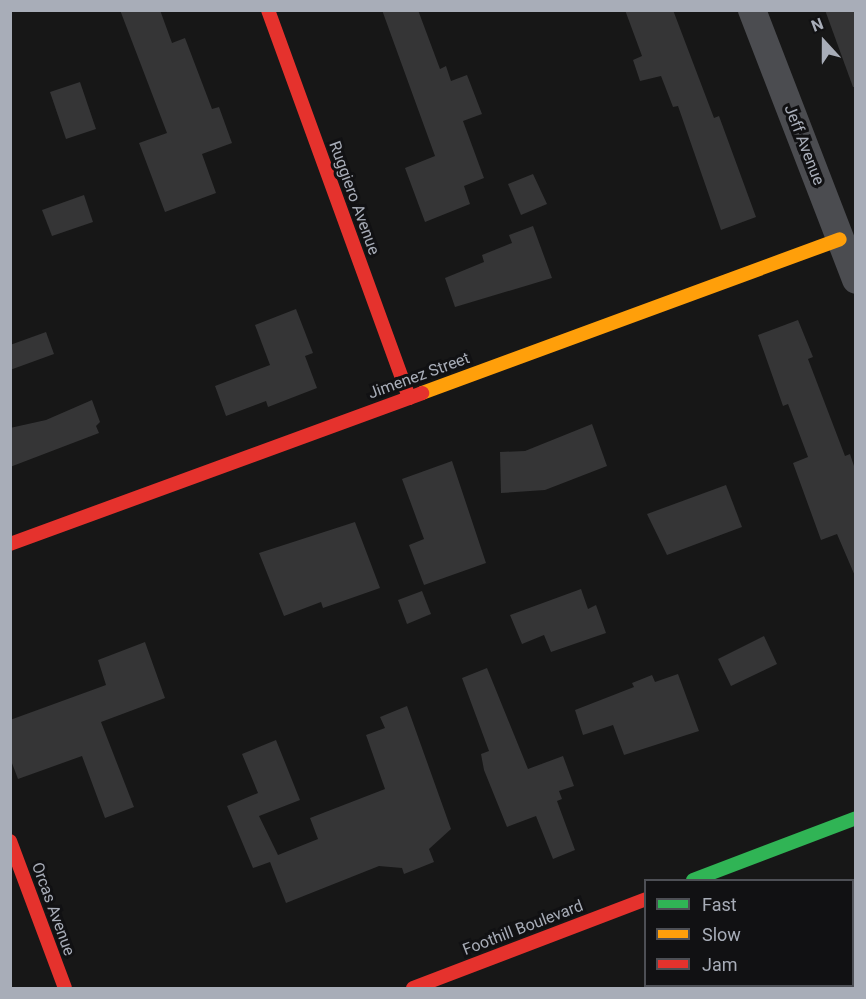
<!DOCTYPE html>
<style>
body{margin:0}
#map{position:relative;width:866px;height:999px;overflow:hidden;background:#171717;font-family:Roboto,sans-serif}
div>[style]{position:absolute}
.building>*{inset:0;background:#353536}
.street>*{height:28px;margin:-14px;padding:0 14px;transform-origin:14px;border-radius:14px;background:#4b4c50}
.fast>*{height:14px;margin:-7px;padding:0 7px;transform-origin:7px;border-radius:7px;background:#30b455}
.slow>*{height:14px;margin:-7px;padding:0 7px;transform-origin:7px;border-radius:7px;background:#ff9f0a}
.jam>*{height:14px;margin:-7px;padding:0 7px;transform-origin:7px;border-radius:7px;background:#e5322d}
span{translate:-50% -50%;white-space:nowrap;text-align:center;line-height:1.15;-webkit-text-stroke:6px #111113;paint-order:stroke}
.street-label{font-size:16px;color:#a8adb8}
.frame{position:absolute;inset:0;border:12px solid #a8adb8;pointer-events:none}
.legend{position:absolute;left:644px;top:879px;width:210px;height:108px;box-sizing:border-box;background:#111113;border:2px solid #4d4f55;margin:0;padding:8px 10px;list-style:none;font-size:18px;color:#a8adb8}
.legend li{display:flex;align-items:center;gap:12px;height:30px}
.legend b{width:30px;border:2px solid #4d4f55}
.north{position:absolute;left:794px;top:12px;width:60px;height:60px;-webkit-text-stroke:4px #111113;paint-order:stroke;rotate:339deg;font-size:16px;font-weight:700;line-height:24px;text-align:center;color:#a8adb8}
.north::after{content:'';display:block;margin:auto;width:21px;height:27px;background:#a8adb8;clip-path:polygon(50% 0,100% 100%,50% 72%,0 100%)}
</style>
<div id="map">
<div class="building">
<i style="clip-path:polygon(120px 10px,160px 10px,172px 43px,185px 38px,212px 109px,219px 107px,232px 143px,202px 154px,216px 193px,165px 212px,139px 143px,167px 133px)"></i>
<i style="clip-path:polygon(382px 10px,418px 10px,440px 69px,446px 66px,451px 81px,467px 75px,482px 114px,463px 121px,484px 178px,464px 186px,470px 204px,425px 222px,405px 168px,435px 156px)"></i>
<i style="clip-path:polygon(625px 10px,673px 10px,714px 118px,719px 116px,756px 217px,721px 230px,678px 106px,673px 107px,661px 76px,640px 81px,633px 60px,642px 56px)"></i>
<i style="clip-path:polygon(825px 10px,855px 10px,855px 87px,853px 87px)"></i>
<i style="clip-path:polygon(80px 82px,96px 129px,66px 139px,50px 92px)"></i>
<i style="clip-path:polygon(533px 174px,547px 204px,521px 215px,508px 184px)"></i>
<i style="clip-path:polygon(84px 195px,93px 222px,52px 236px,42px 210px)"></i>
<i style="clip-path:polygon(533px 226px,552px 278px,455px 307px,445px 278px,484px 262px,482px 255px,512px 243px,509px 235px)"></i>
<i style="clip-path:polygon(296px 309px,313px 353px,305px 356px,317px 388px,268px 407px,266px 401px,226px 416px,215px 386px,270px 365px,255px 325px)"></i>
<i style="clip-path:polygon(798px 320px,813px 357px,808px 359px,845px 456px,850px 454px,855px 469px,855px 576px,837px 534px,821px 540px,793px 463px,808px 457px,788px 404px,783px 406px,758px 335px)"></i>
<i style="clip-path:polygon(46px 332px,54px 354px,10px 370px,10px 345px)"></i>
<i style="clip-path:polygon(92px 400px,100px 422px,96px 426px,99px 433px,10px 467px,10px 428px,46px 420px)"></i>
<i style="clip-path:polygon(592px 424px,607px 466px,545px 490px,501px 493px,500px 452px,525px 451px)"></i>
<i style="clip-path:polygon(452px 461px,486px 563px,424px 585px,409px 545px,424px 539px,402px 479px)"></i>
<i style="clip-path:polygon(726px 485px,742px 527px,667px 555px,647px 514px)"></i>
<i style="clip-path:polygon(355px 522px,380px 588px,323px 608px,321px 602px,284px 616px,259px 553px)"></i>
<i style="clip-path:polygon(581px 589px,588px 609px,596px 605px,606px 633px,551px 652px,544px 635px,522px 644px,510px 615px)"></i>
<i style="clip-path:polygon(422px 591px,431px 614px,407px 624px,398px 600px)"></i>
<i style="clip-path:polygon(764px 636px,777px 664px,731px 686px,718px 659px)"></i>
<i style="clip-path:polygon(145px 642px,165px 698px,101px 722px,134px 807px,105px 818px,82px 756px,18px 779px,10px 758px,10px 720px,106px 685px,98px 660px)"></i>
<i style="clip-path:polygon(487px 668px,528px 769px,563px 756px,574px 786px,559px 791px,562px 799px,557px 801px,575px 850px,553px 859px,536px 816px,507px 827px,484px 770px,481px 754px,489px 751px,462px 678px)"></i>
<i style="clip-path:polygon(678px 674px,699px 731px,624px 755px,613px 725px,583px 735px,575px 710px,634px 687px,632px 683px,652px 675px,655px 682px)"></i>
<i style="clip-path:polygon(407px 706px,451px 829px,429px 849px,434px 862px,404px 874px,402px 868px,379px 866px,286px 903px,270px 862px,253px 868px,227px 806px,258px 793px,242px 754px,276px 740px,300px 800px,259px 816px,278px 855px,318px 839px,310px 818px,385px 789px,366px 735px,385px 728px,380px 717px)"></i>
</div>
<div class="street">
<i style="left:752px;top:10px;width:289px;rotate:68.9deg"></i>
</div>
<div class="fast">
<i style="left:693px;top:880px;width:174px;rotate:-20.8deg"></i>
</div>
<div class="slow">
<i style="left:422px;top:393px;width:445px;rotate:-20.2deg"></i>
</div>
<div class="jam">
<i style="left:268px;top:10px;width:413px;rotate:70deg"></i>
<i style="left:10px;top:544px;width:439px;rotate:-20.1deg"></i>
<i style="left:10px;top:841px;width:157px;rotate:69.5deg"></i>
<i style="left:413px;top:988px;width:249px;rotate:-20.9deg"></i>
</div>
<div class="street-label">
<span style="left:804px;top:145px;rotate:69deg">Jeff Avenue</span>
<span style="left:354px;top:198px;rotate:70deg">Ruggiero Avenue</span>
<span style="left:419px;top:376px;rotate:-20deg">Jimenez Street</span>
<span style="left:53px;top:909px;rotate:70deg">Orcas Avenue</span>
<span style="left:523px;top:928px;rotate:-21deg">Foothill Boulevard</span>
</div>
<div class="frame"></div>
<ul class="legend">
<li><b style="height:8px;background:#30b455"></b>Fast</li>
<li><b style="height:8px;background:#ff9f0a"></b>Slow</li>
<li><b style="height:8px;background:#e5322d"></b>Jam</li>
</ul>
<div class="north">N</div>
</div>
